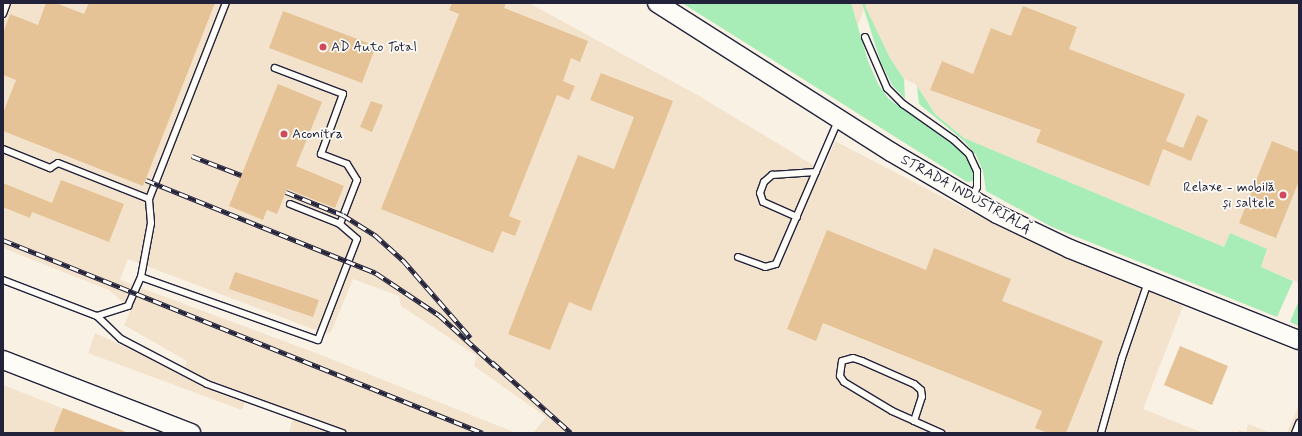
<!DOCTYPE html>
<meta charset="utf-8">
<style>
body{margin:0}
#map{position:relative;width:1302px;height:436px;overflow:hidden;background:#f8f1e4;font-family:Mynerve,sans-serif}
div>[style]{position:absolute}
.built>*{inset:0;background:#f3e3cd}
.green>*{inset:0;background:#a8edb8}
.building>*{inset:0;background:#e6c397}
.roads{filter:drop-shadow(1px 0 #22223b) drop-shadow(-1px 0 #22223b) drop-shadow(0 1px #22223b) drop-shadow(0 -1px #22223b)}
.lane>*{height:6px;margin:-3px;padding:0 3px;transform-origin:3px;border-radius:3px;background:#fdfcf7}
.secondary>*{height:18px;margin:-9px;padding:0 9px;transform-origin:9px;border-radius:9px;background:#fdfcf7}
.rail>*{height:4.5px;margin-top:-2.25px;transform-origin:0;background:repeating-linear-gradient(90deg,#fdfcf7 0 9px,#22223b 0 18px);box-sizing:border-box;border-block:1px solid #22223b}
.dots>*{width:11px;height:11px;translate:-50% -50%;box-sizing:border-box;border:2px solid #fdfcf7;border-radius:50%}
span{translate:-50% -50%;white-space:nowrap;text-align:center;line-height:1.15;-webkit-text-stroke:3.5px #fdfcf7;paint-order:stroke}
.poi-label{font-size:14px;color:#22223b}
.left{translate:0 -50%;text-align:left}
.right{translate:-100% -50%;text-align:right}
.street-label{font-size:14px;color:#22223b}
.frame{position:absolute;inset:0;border:4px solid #22223b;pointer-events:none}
</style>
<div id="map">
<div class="built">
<i style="clip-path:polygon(3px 3px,529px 3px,699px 96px,823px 171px,835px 141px,1006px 230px,1183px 306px,1143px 409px,1203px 433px,533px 433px,546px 417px,474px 366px,477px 356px,401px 306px,399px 296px,353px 279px,331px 332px,326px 334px,128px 259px,120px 280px,321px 355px,516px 433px,291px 433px,289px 432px,294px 416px,246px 400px,242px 410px,88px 353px,95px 333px,183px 374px,187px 361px,124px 325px,131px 309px,109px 290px,3px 248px)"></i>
<i style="clip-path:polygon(706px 3px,1299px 3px,1299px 283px,1261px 267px,1267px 250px,1230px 233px,1224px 247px,964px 138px,935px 114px,915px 84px,904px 79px,890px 58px,865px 7px,833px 86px)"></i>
<i style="clip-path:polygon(3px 385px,126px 433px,3px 433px)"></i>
<i style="clip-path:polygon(1299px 405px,1299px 433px,1287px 433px)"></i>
<i style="clip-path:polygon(1248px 424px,1271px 433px,1238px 433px,1239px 430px,1246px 432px)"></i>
</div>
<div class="green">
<i style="clip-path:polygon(682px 3px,851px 3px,868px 61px,878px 84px,889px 99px,956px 147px,970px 162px,974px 172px,973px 181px,967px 182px)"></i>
<i style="clip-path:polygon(862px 3px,867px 3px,865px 6px,890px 58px,904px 79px,905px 99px,892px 85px,881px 63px)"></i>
<i style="clip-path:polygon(917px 86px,935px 114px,964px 138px,1224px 247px,1230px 233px,1267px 249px,1261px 267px,1293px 281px,1277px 317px,1052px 227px,986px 191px,983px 171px,976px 155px,964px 141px,919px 104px)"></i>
<i style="clip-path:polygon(1299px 300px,1299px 326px,1290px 322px)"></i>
</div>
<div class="building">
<i style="clip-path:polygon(46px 3px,56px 3px,84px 14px,89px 3px,215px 3px,143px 186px,3px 131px,3px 113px,16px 80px,3px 75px,3px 33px,10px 14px,38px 25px)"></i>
<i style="clip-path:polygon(452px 3px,506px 3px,504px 8px,588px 41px,580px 62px,571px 58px,563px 81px,575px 86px,569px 100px,557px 95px,509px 216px,521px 221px,515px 236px,502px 231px,493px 253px,381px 209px,459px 14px,449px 10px)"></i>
<i style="clip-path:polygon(1023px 6px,1077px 27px,1069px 49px,1185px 94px,1166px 141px,1183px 148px,1197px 115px,1208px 120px,1191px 161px,1163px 149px,1149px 186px,1036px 142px,1041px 130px,930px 90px,942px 61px,973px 74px,991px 28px,1011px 36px)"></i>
<i style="clip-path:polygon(283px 11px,376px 46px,362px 83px,269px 48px)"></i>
<i style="clip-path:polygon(601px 73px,673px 101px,591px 311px,569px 302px,550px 350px,508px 334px,578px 155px,614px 169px,634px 117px,590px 100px)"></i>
<i style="clip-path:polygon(278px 84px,322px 102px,296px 166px,344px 186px,335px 208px,287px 189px,277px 214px,267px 210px,263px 220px,229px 206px)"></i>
<i style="clip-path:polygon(371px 101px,383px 105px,372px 132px,360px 127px)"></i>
<i style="clip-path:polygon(1272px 141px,1299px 152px,1299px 181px,1276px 238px,1239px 223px)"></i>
<i style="clip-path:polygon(61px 180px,124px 204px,109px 242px,32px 212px,30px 218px,3px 207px,3px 183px,52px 203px)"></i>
<i style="clip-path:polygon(827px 230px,926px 270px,934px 248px,1011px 279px,1002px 301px,1103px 341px,1066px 433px,1048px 433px,1035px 428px,1042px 411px,823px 323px,816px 341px,787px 329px)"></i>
<i style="clip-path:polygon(235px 272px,319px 300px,313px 317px,229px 289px)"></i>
<i style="clip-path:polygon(1180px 346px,1228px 366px,1212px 405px,1164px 385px)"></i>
<i style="clip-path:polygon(63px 408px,126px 432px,126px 433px,53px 433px)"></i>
</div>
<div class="roads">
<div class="lane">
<i style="left:3px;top:14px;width:12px;rotate:-70deg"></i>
<i style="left:865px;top:37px;width:56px;rotate:66.7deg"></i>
<i style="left:887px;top:88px;width:23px;rotate:45deg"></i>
<i style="left:903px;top:104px;width:62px;rotate:35.2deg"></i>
<i style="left:954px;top:140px;width:21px;rotate:43deg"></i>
<i style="left:969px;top:154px;width:19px;rotate:65deg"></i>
<i style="left:977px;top:171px;width:16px;rotate:90deg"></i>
<i style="left:977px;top:187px;width:12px;rotate:114deg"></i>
<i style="left:3px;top:149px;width:51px;rotate:22deg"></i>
<i style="left:50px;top:168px;width:9px;rotate:-32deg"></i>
<i style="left:58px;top:163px;width:98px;rotate:21.6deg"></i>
<i style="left:290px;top:204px;width:54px;rotate:21.8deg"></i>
<i style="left:797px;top:217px;width:37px;rotate:-156deg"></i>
<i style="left:763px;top:202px;width:9px;rotate:-108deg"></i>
<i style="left:760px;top:193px;width:12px;rotate:-70deg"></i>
<i style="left:764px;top:182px;width:11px;rotate:-41deg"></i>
<i style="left:772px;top:175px;width:44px;rotate:-3.9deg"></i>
<i style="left:738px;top:257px;width:29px;rotate:20deg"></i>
<i style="left:765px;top:267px;width:11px;rotate:-15deg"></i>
<i style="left:776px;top:264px;width:156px;rotate:-66.6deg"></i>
<i style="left:141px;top:277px;width:55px;rotate:-79.5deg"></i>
<i style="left:151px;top:223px;width:24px;rotate:-95deg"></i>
<i style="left:149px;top:199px;width:211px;rotate:-68.6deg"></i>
<i style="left:3px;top:280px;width:101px;rotate:21deg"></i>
<i style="left:97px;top:316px;width:33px;rotate:-18deg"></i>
<i style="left:128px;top:306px;width:32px;rotate:-66deg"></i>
<i style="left:141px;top:277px;width:188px;rotate:19.6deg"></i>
<i style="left:318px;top:340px;width:108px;rotate:-68.9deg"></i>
<i style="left:357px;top:239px;width:23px;rotate:-139deg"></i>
<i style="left:340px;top:224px;width:47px;rotate:-68.9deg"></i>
<i style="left:357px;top:180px;width:19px;rotate:-122deg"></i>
<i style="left:347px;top:164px;width:28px;rotate:-159deg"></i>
<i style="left:321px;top:154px;width:64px;rotate:-69.9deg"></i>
<i style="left:343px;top:94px;width:73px;rotate:-159.1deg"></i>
<i style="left:97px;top:316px;width:33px;rotate:44deg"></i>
<i style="left:121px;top:339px;width:97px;rotate:27.6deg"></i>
<i style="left:207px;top:384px;width:144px;rotate:19.9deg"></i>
<i style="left:914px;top:421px;width:25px;rotate:-72deg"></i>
<i style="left:922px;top:397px;width:7px;rotate:-98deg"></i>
<i style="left:921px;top:390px;width:9px;rotate:-139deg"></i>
<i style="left:914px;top:384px;width:57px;rotate:-156.1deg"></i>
<i style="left:862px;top:361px;width:9px;rotate:-162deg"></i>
<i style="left:853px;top:358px;width:11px;rotate:165deg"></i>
<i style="left:842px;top:361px;width:15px;rotate:98deg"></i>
<i style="left:840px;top:376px;width:7px;rotate:56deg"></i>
<i style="left:844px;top:382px;width:56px;rotate:31.1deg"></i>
<i style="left:892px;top:411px;width:24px;rotate:24deg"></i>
<i style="left:914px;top:421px;width:30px;rotate:24deg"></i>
<i style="left:1101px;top:433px;width:78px;rotate:-74.4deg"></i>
<i style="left:1122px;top:358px;width:80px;rotate:-71.1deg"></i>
<i style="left:1295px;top:433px;width:11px;rotate:-68deg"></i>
</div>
<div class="secondary">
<i style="left:657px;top:3px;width:277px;rotate:32.5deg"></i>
<i style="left:891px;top:152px;width:123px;rotate:30.3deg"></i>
<i style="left:997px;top:214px;width:81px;rotate:25.6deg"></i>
<i style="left:1070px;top:249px;width:246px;rotate:21.7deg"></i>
<i style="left:3px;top:360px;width:202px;rotate:21.2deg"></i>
</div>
</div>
<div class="rail">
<i style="left:192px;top:156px;width:53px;rotate:21.2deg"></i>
<i style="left:146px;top:180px;width:248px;rotate:22deg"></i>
<i style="left:376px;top:273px;width:76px;rotate:33.7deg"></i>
<i style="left:439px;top:315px;width:76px;rotate:42.3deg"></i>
<i style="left:286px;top:192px;width:61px;rotate:22deg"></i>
<i style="left:343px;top:215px;width:38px;rotate:32deg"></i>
<i style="left:375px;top:235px;width:38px;rotate:42deg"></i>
<i style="left:403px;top:260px;width:103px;rotate:48.9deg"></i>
<i style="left:3px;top:240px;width:517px;rotate:21.9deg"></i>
<i style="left:492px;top:362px;width:106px;rotate:41.9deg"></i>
</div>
<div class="dots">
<i style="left:323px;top:47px;background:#d1495b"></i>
<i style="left:284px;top:134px;background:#d1495b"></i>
<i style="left:1283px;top:195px;background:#d1495b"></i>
</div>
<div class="poi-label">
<span class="left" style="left:331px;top:47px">AD Auto Total</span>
<span class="left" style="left:292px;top:134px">Aconitra</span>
<span class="right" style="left:1275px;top:195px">Relaxe - mobilă<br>și saltele</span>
</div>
<div class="street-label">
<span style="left:966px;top:194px;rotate:29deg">STRADA INDUSTRIALĂ</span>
</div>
<div class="frame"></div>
</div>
